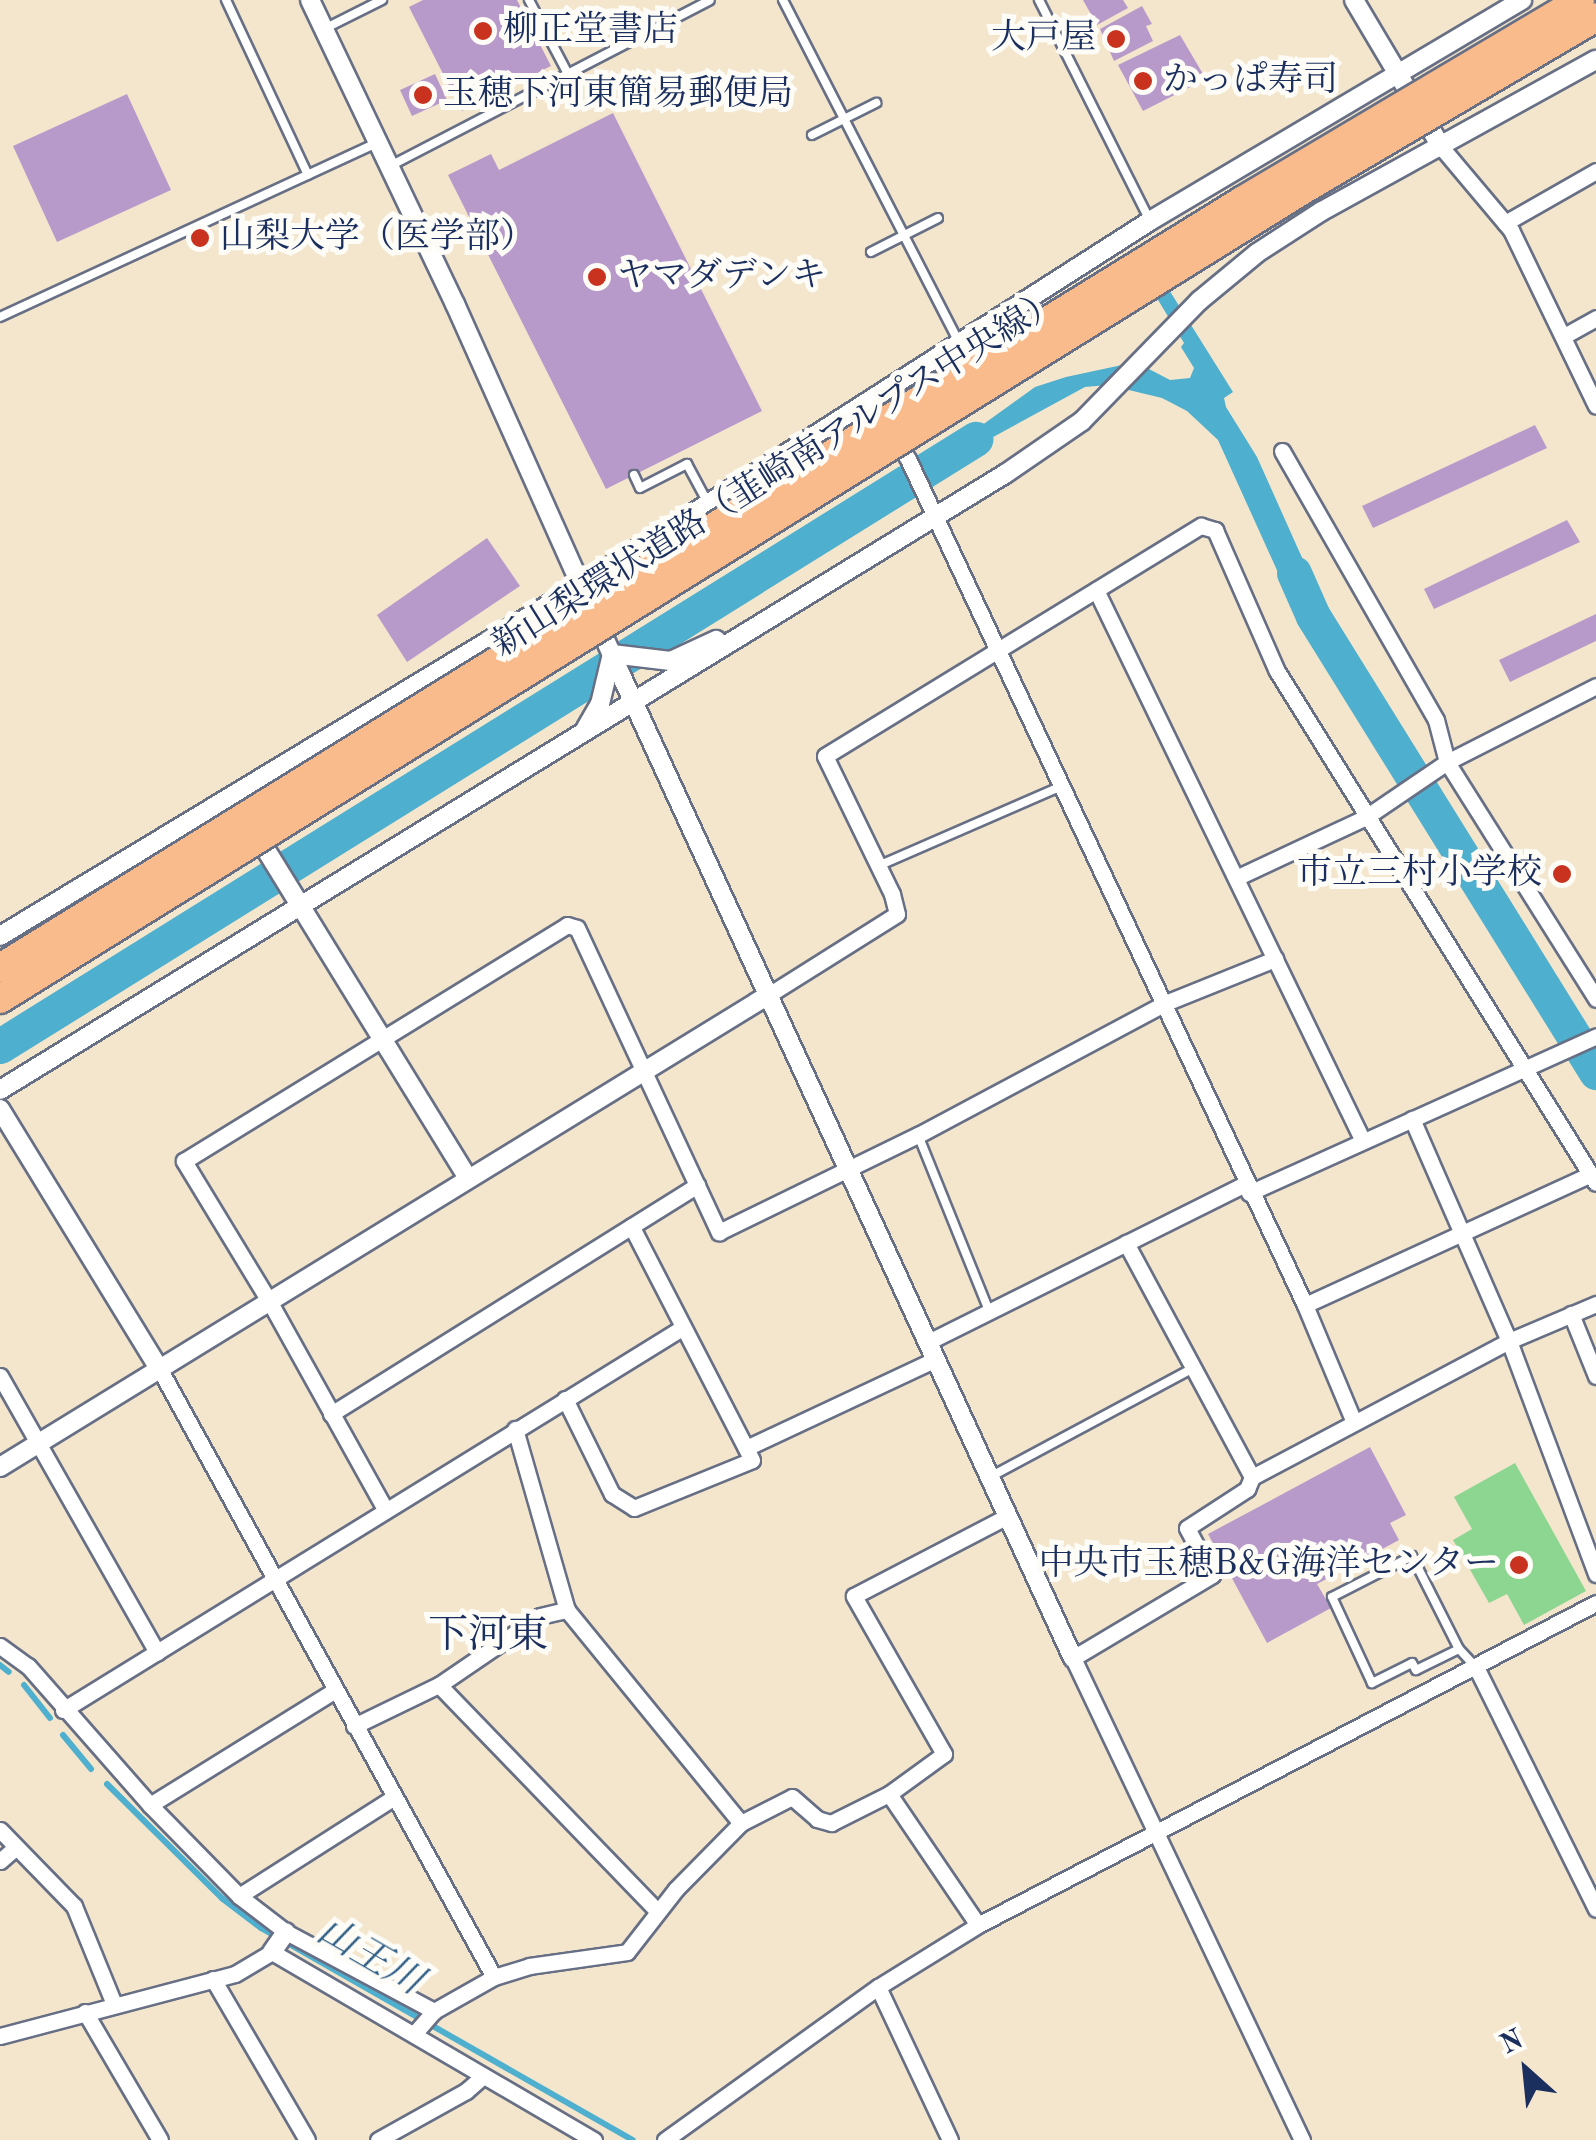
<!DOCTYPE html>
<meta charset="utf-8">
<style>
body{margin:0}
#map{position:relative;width:1596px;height:2140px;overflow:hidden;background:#f4e6cd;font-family:"Old Standard TT","Noto Serif JP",serif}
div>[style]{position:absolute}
.green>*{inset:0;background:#8cd692}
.water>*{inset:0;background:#4fafce}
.stream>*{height:6px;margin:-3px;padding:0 3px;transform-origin:3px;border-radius:3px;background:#4fafce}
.river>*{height:35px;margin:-17.5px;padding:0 17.5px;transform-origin:17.5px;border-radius:17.5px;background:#4fafce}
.building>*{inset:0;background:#b79ac9}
.roads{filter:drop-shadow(2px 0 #676f85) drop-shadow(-2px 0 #676f85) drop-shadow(0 2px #676f85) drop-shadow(0 -2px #676f85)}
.service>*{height:8px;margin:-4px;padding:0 4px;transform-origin:4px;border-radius:4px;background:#fff}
.minor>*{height:15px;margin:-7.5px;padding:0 7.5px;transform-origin:7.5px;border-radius:7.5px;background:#fff}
.tertiary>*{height:18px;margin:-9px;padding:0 9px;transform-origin:9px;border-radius:9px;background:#fff}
.bridges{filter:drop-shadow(2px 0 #676f85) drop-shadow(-2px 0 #676f85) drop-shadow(0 2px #676f85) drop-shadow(0 -2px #676f85)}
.motorway-bridge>*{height:28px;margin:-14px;padding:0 14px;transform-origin:14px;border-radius:14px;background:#fabb8c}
.dots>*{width:28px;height:28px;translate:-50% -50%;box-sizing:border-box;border:5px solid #fdfcf7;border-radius:50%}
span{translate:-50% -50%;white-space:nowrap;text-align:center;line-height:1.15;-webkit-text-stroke:10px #fdfcf7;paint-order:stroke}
.poi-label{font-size:35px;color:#1b2f5e}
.left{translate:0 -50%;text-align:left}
.right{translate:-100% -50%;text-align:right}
.street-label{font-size:35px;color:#1b2f5e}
.water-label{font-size:38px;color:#2d5c85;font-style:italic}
.quarter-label{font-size:40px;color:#1b2f5e}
.north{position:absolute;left:1476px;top:2020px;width:100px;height:100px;-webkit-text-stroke:8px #fdfcf7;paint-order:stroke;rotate:333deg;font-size:28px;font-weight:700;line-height:40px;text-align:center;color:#1b2f5e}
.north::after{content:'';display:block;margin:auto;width:35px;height:45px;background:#1b2f5e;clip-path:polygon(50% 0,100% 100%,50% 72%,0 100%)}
</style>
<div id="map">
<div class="green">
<i style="clip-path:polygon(1515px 1463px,1586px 1591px,1524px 1625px,1507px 1594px,1489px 1603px,1453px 1540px,1472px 1529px,1454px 1497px)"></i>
</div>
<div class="water">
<i style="clip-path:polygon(1161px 277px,1233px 392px,1224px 398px,1226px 407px,1257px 457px,1325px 609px,1300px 621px,1218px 440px,1187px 411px,1162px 398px,1108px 385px,1085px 387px,940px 466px,935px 459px,1035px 387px,1066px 377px,1122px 365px,1147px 368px,1170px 380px,1190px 378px,1194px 368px,1181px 347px,1184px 343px,1149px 285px)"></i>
</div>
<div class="stream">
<i style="left:0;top:1665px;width:11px;rotate:38deg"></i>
<i style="left:24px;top:1685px;width:42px;rotate:51.8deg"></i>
<i style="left:63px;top:1735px;width:44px;rotate:50.5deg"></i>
<i style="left:107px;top:1784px;width:163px;rotate:44.8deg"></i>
<i style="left:223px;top:1899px;width:48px;rotate:37.3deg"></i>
<i style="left:261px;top:1928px;width:428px;rotate:29.7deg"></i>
</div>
<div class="river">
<i style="left:1294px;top:573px;width:47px;rotate:66.2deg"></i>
<i style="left:1313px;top:616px;width:537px;rotate:58.18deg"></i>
<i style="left:0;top:1046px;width:1149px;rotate:-31.9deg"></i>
</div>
<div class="building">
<i style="clip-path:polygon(423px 0,517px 0,551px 66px,462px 111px,409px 7px)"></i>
<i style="clip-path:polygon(1083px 0,1123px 0,1128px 8px,1097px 25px)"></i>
<i style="clip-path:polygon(1142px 6px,1152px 24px,1146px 26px,1153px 41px,1114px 61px,1100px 29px)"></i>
<i style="clip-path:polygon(1180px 35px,1206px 79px,1143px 111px,1118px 65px)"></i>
<i style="clip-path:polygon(435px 74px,447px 100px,412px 116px,400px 90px)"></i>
<i style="clip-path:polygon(127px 94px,171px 190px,57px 242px,13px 146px)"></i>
<i style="clip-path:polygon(613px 113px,762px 411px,606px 489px,448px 175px,491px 154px,499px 170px)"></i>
<i style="clip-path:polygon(1535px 425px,1547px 448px,1373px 528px,1362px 506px)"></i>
<i style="clip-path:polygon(1567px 520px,1580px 542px,1434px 609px,1424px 589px)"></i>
<i style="clip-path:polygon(487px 538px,520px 586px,407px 662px,377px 615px)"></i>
<i style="clip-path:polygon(1596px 614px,1596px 641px,1510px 682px,1499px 660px)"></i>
<i style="clip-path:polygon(1370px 1447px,1406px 1515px,1390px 1523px,1399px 1540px,1317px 1584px,1331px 1608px,1267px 1643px,1208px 1534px)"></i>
</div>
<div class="roads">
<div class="service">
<i style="left:226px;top:0;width:193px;rotate:64.9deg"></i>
<i style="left:529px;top:0;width:84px;rotate:62.2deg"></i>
<i style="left:783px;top:0;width:385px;rotate:62.8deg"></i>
<i style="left:1039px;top:0;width:247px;rotate:63.3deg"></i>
<i style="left:324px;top:29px;width:65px;rotate:-26.6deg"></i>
<i style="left:812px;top:135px;width:72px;rotate:-26.6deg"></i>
<i style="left:390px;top:166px;width:360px;rotate:-27.4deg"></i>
<i style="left:871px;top:252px;width:75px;rotate:-26.9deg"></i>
<i style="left:0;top:317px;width:415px;rotate:-24.8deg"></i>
<i style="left:634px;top:475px;width:14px;rotate:65deg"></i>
<i style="left:640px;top:488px;width:53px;rotate:-27.1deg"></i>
<i style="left:687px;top:464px;width:47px;rotate:61.8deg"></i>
<i style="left:878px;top:866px;width:198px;rotate:-23.5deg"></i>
<i style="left:918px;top:1135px;width:190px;rotate:68deg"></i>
<i style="left:990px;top:1477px;width:228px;rotate:-28.2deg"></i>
<i style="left:1459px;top:1649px;width:48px;rotate:154deg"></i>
<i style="left:1416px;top:1670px;width:8px;rotate:-120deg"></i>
<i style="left:1412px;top:1663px;width:45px;rotate:153.4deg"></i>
<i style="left:1372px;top:1683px;width:95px;rotate:-114.9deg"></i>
<i style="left:1332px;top:1597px;width:90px;rotate:-27.1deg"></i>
<i style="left:1412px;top:1556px;width:104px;rotate:63.2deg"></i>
<i style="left:1459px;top:1649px;width:25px;rotate:47deg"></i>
</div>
<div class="minor">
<i style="left:1442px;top:148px;width:107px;rotate:49.9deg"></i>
<i style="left:1511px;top:230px;width:195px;rotate:64.2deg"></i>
<i style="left:1505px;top:223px;width:105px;rotate:-29.7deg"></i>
<i style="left:1564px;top:336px;width:37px;rotate:-29deg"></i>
<i style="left:872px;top:402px;width:67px;rotate:57.7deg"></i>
<i style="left:908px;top:459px;width:935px;rotate:64.86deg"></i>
<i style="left:1305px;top:1305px;width:125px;rotate:67.3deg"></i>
<i style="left:1282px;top:451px;width:310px;rotate:60.2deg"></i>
<i style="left:1436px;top:720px;width:43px;rotate:75.3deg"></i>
<i style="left:1447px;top:762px;width:280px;rotate:57.8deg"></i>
<i style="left:1096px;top:590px;width:612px;rotate:64.15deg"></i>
<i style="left:1238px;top:877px;width:141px;rotate:-25.1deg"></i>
<i style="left:1366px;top:817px;width:98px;rotate:-34.2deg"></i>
<i style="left:1447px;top:762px;width:167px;rotate:-27deg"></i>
<i style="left:770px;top:994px;width:150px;rotate:-32.2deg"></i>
<i style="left:897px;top:914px;width:21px;rotate:-104deg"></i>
<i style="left:892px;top:894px;width:153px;rotate:-115.9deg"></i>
<i style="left:825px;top:756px;width:441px;rotate:-31.5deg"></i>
<i style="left:1201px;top:526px;width:15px;rotate:16deg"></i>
<i style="left:1215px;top:530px;width:154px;rotate:66.3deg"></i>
<i style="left:1277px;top:671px;width:603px;rotate:58.08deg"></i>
<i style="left:1412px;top:1119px;width:242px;rotate:66.4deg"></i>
<i style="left:1509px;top:1341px;width:249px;rotate:69.5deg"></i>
<i style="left:1249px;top:1193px;width:381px;rotate:-24.3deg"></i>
<i style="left:1126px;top:1243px;width:266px;rotate:61.7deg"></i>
<i style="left:1305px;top:1305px;width:315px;rotate:-24.6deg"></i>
<i style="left:1571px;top:1314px;width:67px;rotate:68deg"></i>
<i style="left:928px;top:1342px;width:354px;rotate:-26.5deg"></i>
<i style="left:159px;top:1368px;width:695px;rotate:61.19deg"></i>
<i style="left:0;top:1376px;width:318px;rotate:60.4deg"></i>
<i style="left:565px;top:1399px;width:106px;rotate:63.7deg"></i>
<i style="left:612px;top:1494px;width:26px;rotate:32deg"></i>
<i style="left:634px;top:1508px;width:127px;rotate:-22.1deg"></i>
<i style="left:752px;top:1460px;width:263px;rotate:-117.3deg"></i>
<i style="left:331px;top:1414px;width:432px;rotate:-32deg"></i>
<i style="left:515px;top:1429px;width:188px;rotate:74deg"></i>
<i style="left:567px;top:1610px;width:275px;rotate:50.8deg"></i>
<i style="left:746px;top:1448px;width:210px;rotate:-25.1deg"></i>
<i style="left:385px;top:1509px;width:238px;rotate:-119.1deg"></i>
<i style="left:269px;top:1301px;width:164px;rotate:-121.3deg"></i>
<i style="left:184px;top:1161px;width:450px;rotate:-31.6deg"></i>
<i style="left:567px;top:925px;width:10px;rotate:17deg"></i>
<i style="left:577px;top:928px;width:336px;rotate:65deg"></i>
<i style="left:719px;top:1232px;width:221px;rotate:-26deg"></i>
<i style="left:918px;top:1135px;width:278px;rotate:-28.1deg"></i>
<i style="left:1163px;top:1004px;width:121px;rotate:-21.9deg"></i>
<i style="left:0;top:1646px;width:34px;rotate:36deg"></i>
<i style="left:28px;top:1666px;width:185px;rotate:48.7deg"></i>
<i style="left:150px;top:1805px;width:127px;rotate:45.6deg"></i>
<i style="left:239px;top:1896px;width:59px;rotate:37.5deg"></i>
<i style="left:286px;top:1932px;width:168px;rotate:28.1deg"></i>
<i style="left:1476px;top:1667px;width:270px;rotate:63.6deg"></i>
<i style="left:439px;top:1685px;width:314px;rotate:46deg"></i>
<i style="left:63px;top:1710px;width:727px;rotate:-31.68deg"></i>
<i style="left:354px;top:1726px;width:94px;rotate:-25.8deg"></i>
<i style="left:439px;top:1685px;width:122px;rotate:-34.3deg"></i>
<i style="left:540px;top:1616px;width:28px;rotate:-13deg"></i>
<i style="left:889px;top:1794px;width:68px;rotate:-36deg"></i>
<i style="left:944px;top:1754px;width:182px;rotate:-119.7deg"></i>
<i style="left:854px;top:1596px;width:174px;rotate:-27.5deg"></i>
<i style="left:150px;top:1805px;width:216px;rotate:-31.8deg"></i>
<i style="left:0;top:1830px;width:106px;rotate:45.8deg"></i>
<i style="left:74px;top:1906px;width:106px;rotate:67.8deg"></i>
<i style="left:0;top:1861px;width:21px;rotate:-41deg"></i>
<i style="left:239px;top:1896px;width:183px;rotate:-32.5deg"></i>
<i style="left:213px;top:1979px;width:186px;rotate:59.7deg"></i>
<i style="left:878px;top:1987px;width:169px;rotate:64.8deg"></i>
<i style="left:85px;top:2012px;width:148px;rotate:59.6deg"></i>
<i style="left:414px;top:2034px;width:30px;rotate:-49deg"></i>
<i style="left:434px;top:2011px;width:69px;rotate:-29.5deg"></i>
<i style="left:494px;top:1977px;width:37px;rotate:-17deg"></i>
<i style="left:529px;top:1966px;width:99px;rotate:-8.1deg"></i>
<i style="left:627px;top:1952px;width:80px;rotate:-52.1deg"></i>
<i style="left:676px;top:1889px;width:93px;rotate:-45.4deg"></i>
<i style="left:741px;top:1823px;width:57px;rotate:-27deg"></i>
<i style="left:792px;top:1797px;width:33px;rotate:41deg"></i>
<i style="left:817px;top:1819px;width:15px;rotate:16deg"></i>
<i style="left:831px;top:1823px;width:65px;rotate:-26.6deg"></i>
<i style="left:889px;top:1794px;width:158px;rotate:55.8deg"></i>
<i style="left:0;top:2036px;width:243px;rotate:-14.8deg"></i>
<i style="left:235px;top:1974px;width:43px;rotate:-30.7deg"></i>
<i style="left:272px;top:1952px;width:373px;rotate:30.3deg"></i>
<i style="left:378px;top:2140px;width:101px;rotate:-29.1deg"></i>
<i style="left:466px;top:2091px;width:23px;rotate:-41deg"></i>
<i style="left:665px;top:2140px;width:262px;rotate:-35.7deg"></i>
<i style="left:878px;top:1987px;width:118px;rotate:-31.8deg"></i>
<i style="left:978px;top:1925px;width:697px;rotate:-27.52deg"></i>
<i style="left:1302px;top:2140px;width:534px;rotate:-115.41deg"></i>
<i style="left:1073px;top:1658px;width:162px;rotate:-30.8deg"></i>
<i style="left:1212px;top:1575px;width:53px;rotate:-118deg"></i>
<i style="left:1187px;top:1528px;width:72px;rotate:-33deg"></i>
<i style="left:1247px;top:1489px;width:13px;rotate:-67deg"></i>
<i style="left:1252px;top:1477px;width:291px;rotate:-27.9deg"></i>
<i style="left:1509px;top:1341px;width:95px;rotate:-23deg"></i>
</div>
<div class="tertiary">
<i style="left:310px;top:0;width:337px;rotate:64.5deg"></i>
<i style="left:455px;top:304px;width:406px;rotate:65.9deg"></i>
<i style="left:621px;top:675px;width:1082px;rotate:65.31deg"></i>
<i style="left:1354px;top:0;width:172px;rotate:59.3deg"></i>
<i style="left:586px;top:728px;width:28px;rotate:-60deg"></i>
<i style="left:600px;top:704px;width:51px;rotate:-76.5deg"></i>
<i style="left:612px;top:654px;width:59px;rotate:6.8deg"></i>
<i style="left:671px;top:661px;width:50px;rotate:-25deg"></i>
<i style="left:255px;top:832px;width:404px;rotate:58.4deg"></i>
<i style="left:0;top:936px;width:679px;rotate:-31.14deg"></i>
<i style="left:581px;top:585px;width:675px;rotate:-32.61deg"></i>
<i style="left:1150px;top:221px;width:433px;rotate:-30.7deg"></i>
<i style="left:0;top:1090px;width:1179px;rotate:-31.51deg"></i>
<i style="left:1005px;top:474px;width:93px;rotate:-34.5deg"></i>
<i style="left:1082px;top:421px;width:168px;rotate:-45.7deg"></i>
<i style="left:1199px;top:301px;width:75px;rotate:-39.6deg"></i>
<i style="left:1257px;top:253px;width:77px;rotate:-32.9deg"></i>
<i style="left:1322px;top:211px;width:313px;rotate:-28.9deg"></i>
<i style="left:0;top:1109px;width:304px;rotate:58.5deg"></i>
<i style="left:0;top:1467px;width:904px;rotate:-31.56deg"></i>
<i style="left:272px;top:1952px;width:24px;rotate:-55deg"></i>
</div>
</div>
<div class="bridges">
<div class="motorway-bridge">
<i style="left:0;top:968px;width:1460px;rotate:-31.7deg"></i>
<i style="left:1242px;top:201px;width:393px;rotate:-30.7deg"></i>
<i style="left:0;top:999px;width:1531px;rotate:-31.84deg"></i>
<i style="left:1301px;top:191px;width:342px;rotate:-30.5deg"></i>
</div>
</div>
<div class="dots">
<i style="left:483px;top:31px;background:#c8321e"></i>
<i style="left:1116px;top:39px;background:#c8321e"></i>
<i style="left:1143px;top:81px;background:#c8321e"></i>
<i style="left:423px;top:95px;background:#c8321e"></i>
<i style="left:200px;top:238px;background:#c8321e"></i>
<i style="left:597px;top:277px;background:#c8321e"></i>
<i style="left:1562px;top:874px;background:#c8321e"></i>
<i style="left:1519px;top:1565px;background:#c8321e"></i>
</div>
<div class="poi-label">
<span class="left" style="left:503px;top:31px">柳正堂書店</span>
<span class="right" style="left:1096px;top:39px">大戸屋</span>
<span class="left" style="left:1163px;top:81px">かっぱ寿司</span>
<span class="left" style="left:443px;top:95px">玉穂下河東簡易郵便局</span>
<span class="left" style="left:220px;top:238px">山梨大学（医学部）</span>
<span class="left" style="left:617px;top:277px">ヤマダデンキ</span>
<span class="right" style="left:1542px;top:874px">市立三村小学校</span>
<span class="right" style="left:1499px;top:1565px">中央市玉穂B&amp;G海洋センター</span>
</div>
<div class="street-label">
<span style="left:777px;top:474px;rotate:-32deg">新山梨環状道路（韮崎南アルプス中央線）</span>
</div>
<div class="water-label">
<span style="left:369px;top:1958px;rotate:30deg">山王川</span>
</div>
<div class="quarter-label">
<span style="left:488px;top:1637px">下河東</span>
</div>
<div class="north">N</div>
</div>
